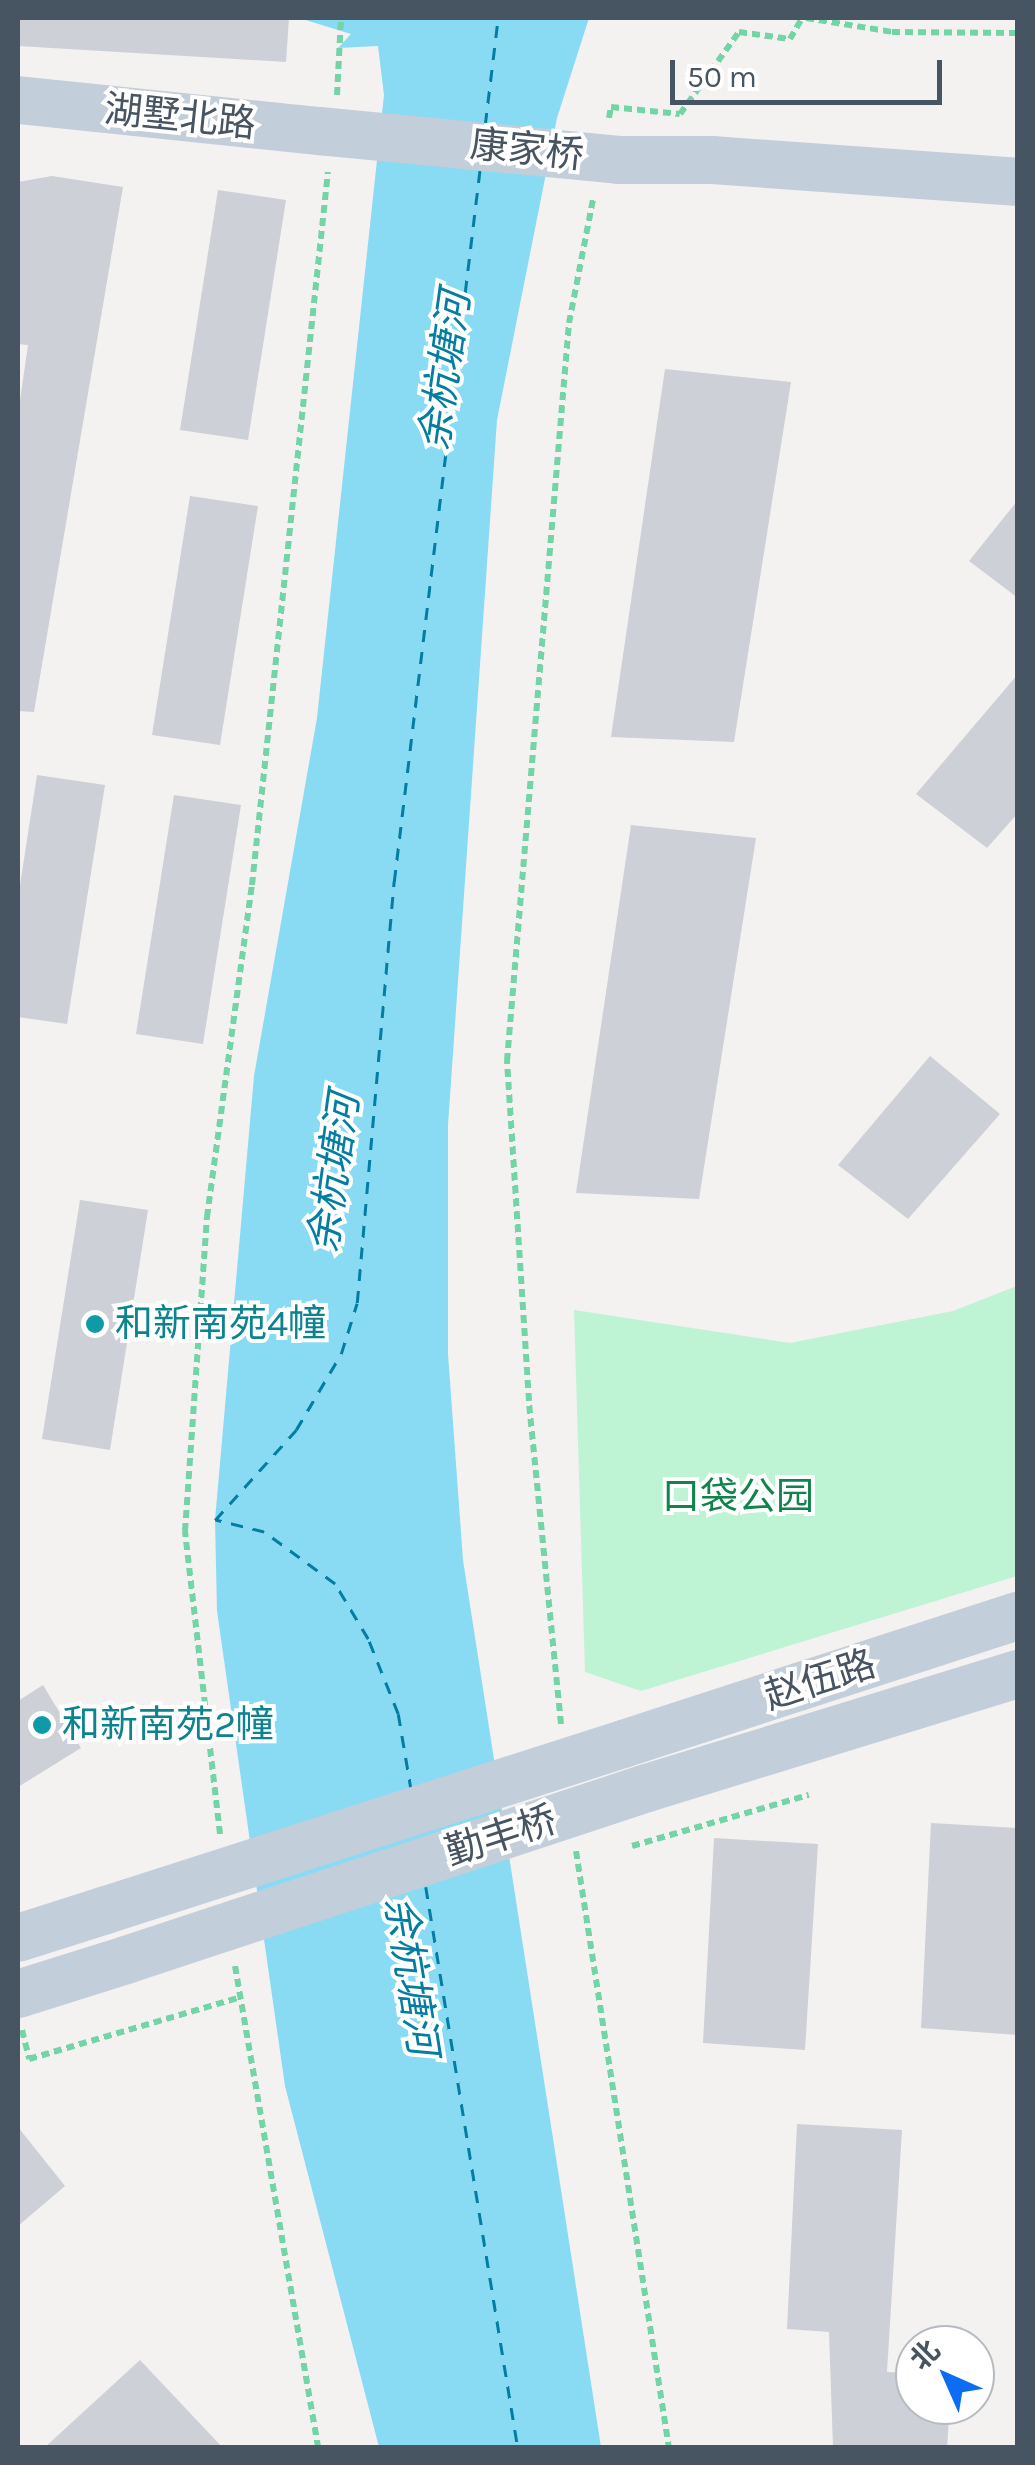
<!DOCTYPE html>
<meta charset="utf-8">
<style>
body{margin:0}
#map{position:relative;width:1035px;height:2465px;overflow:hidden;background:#f4f1f1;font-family:Karla,"Noto Sans SC",sans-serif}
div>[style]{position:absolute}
.green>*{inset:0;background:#bef3d3}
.water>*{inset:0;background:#88dbf3}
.ferry>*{height:2.5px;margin-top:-1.25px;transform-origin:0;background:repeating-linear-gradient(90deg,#037da1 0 12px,transparent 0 22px)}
.building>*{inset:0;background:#cdd0d6}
.path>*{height:6px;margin-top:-3px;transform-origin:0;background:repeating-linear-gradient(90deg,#73d4a6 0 8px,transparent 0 13px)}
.secondary>*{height:48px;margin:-24px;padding:0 24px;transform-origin:24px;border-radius:24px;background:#c3cedb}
.secondary-bridge>*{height:48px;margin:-24px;padding:0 24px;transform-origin:24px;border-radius:24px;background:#c3cedb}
.dots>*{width:28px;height:28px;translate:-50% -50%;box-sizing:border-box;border:5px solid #fff;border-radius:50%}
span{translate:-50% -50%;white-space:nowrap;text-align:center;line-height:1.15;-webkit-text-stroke:8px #fff;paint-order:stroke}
.street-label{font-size:38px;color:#475461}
.culture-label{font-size:38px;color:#0d838f}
.left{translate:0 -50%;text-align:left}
.park-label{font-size:38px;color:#10844c}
.water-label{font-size:40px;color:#037da1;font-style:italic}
.frame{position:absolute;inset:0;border:20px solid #475461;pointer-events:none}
.north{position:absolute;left:895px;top:2325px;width:100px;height:100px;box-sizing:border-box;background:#fff;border:2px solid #b5bbc0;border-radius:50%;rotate:315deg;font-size:28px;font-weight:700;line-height:40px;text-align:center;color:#475461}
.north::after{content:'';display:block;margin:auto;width:35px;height:45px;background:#0c6df4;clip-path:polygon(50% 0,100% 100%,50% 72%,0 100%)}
.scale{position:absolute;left:670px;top:60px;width:272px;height:45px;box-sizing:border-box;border:5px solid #475461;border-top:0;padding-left:12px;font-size:30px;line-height:35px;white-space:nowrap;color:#475461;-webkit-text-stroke:8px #fff;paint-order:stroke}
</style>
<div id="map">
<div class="green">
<i style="clip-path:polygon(1017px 1286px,1017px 1576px,641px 1691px,585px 1672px,574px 1310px,790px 1343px,953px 1311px)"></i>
</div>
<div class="water">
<i style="clip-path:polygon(299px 18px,589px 18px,557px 118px,497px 420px,448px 1125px,448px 1354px,463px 1560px,601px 2447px,379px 2447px,285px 2086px,217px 1611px,215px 1520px,254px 1076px,317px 718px,384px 95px,378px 46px,338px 48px,351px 34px)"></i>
</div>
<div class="ferry">
<i style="left:485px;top:125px;width:108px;rotate:-83.1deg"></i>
<i style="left:411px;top:1791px;width:78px;rotate:-99.6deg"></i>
<i style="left:398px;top:1714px;width:81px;rotate:-111.8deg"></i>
<i style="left:368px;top:1639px;width:64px;rotate:-121deg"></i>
<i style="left:335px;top:1584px;width:88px;rotate:-143.8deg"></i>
<i style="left:264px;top:1532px;width:50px;rotate:-166.2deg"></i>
<i style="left:215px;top:1520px;width:121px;rotate:-48deg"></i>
<i style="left:296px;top:1430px;width:88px;rotate:-59.4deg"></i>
<i style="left:341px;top:1354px;width:53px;rotate:-72.6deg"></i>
<i style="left:357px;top:1303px;width:423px;rotate:-85deg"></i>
<i style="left:394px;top:882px;width:719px;rotate:-83.13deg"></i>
<i style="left:426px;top:1887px;width:568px;rotate:80.69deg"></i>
</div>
<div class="building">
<i style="clip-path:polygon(18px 18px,289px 18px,286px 62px,18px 46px)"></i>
<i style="clip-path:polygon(52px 176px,123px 187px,34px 712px,18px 711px,18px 414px,28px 345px,18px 344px,18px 182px)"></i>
<i style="clip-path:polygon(218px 190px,286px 200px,248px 440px,180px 430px)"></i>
<i style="clip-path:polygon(665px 369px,791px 382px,734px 742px,611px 737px)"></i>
<i style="clip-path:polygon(190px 496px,258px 506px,220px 745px,152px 735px)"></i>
<i style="clip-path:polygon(1018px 500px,1018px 598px,969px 561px)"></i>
<i style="clip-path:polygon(1018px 674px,1018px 813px,987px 848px,916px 794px)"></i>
<i style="clip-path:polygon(37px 775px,105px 785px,67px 1024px,18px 1017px,18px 898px)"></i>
<i style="clip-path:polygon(174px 795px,241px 805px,203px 1044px,136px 1034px)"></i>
<i style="clip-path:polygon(631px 825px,756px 838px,699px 1199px,576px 1193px)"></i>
<i style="clip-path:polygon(930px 1056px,1000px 1114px,908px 1219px,838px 1165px)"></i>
<i style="clip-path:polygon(80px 1200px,148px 1210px,110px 1450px,42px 1439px)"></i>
<i style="clip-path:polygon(43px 1685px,81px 1748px,18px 1787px,18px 1701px)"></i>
<i style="clip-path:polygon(931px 1823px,1018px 1828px,1018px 2035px,921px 2028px)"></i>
<i style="clip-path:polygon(714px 1838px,818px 1844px,805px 2050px,703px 2043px)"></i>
<i style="clip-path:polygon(797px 2124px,902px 2130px,887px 2372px,915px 2373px,915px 2405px,950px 2405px,947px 2448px,833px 2448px,829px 2332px,787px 2329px)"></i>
<i style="clip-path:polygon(18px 2127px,65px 2186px,18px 2226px)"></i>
<i style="clip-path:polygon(140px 2360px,223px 2448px,44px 2448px)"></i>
</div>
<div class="path">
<i style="left:806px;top:18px;width:87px;rotate:9.2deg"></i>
<i style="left:892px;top:32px;width:126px;rotate:0.5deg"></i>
<i style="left:337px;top:95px;width:77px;rotate:-87deg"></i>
<i style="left:609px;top:118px;width:11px;rotate:-80deg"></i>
<i style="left:611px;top:107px;width:69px;rotate:5.8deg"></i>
<i style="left:680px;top:114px;width:101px;rotate:-54.3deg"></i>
<i style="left:739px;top:32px;width:51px;rotate:7.8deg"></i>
<i style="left:790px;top:39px;width:24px;rotate:-60deg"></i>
<i style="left:561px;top:1724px;width:325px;rotate:-95.7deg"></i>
<i style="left:529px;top:1401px;width:341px;rotate:-93.7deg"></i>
<i style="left:507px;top:1061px;width:741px;rotate:-85.2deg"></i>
<i style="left:569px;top:323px;width:126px;rotate:-79deg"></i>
<i style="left:220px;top:1834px;width:305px;rotate:-96.6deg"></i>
<i style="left:185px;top:1531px;width:315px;rotate:-86deg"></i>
<i style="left:207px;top:1217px;width:335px;rotate:-82.3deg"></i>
<i style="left:252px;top:885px;width:717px;rotate:-83.92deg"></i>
<i style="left:632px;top:1846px;width:184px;rotate:-16.1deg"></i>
<i style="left:576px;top:1851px;width:604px;rotate:81.15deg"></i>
<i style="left:235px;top:1966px;width:489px;rotate:80.2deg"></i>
<i style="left:22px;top:2030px;width:30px;rotate:76deg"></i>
<i style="left:29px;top:2059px;width:218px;rotate:-16.3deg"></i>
</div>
<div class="secondary">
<i style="left:18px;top:100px;width:303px;rotate:5.9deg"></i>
<i style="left:712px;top:160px;width:307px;rotate:4.1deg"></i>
<i style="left:623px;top:1744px;width:415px;rotate:-18deg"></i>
<i style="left:647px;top:1788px;width:388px;rotate:-17.1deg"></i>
<i style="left:18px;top:1938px;width:92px;rotate:-17.7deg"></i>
<i style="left:18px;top:1994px;width:113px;rotate:-17.5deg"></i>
</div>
<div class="secondary-bridge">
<i style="left:319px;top:131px;width:301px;rotate:5.5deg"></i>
<i style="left:619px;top:160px;width:93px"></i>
<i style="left:106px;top:1910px;width:543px;rotate:-17.8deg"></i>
<i style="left:126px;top:1960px;width:549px;rotate:-18.27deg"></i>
</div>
<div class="dots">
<i style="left:95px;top:1324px;background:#0f9aa8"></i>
<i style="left:42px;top:1725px;background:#0f9aa8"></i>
</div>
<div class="street-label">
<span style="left:180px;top:117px;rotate:6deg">湖墅北路</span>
<span style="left:527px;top:150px;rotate:6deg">康家桥</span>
<span style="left:820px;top:1680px;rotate:-18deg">赵伍路</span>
<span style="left:501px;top:1836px;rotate:-18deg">勤丰桥</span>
</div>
<div class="culture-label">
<span class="left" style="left:115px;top:1324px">和新南苑4幢</span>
<span class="left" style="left:62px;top:1725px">和新南苑2幢</span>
</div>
<div class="park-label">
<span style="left:738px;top:1497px">口袋公园</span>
</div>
<div class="water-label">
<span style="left:445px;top:371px;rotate:-82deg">余杭塘河</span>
<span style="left:334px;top:1173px;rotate:-82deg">余杭塘河</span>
<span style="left:411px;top:1976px;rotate:81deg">余杭塘河</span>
</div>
<div class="frame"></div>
<div class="north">北</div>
<div class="scale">50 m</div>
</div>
